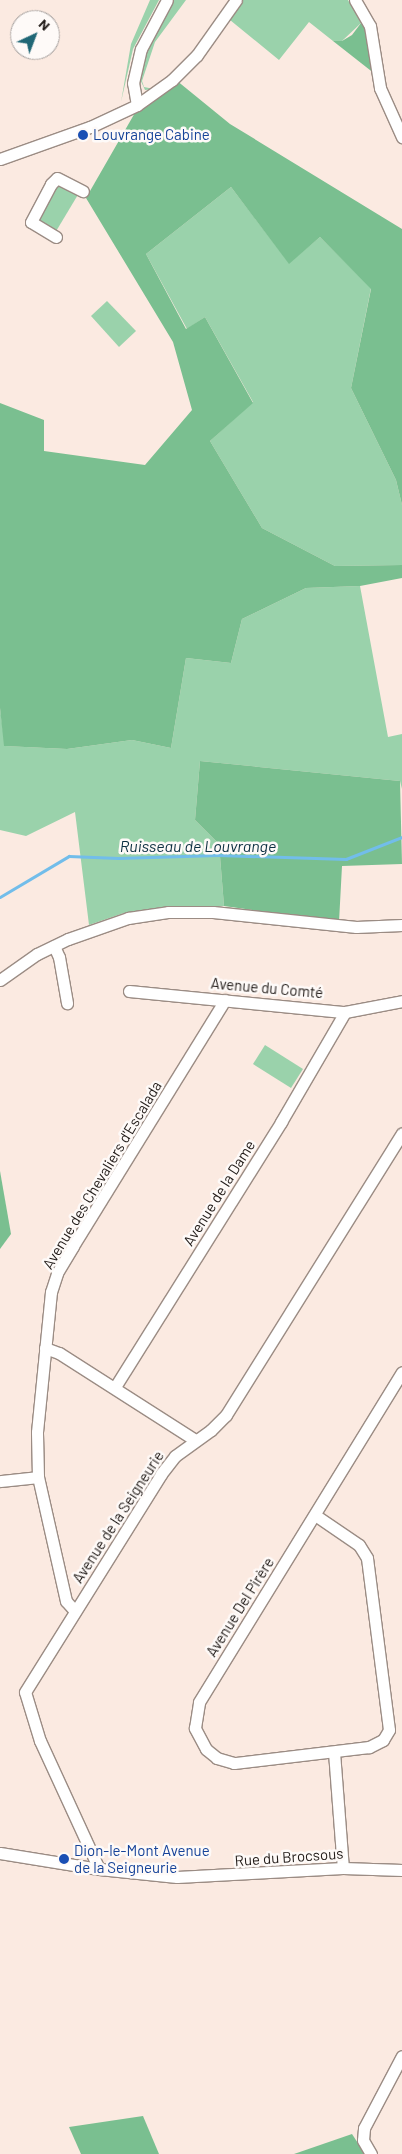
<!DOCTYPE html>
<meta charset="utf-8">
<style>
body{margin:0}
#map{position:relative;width:402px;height:2154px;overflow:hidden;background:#fbeae1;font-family:Barlow,sans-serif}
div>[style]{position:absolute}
.green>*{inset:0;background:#9ad2ab}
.forest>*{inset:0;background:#7abf90}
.stream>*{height:2.5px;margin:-1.25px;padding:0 1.25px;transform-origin:1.25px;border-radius:1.25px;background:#72bdea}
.roads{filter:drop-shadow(1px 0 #9b8c84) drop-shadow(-1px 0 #9b8c84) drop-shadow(0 1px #9b8c84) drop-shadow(0 -1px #9b8c84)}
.minor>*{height:11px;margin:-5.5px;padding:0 5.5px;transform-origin:5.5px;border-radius:5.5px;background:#fff}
.dots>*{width:14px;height:14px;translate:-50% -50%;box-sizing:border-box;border:2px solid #fefaf8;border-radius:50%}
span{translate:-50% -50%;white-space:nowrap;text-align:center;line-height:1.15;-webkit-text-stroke:5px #fefaf8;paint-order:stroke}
.transit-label{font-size:15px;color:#164399}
.left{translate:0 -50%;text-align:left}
.street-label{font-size:15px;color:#201a17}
.water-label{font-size:16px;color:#0b2e40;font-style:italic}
.north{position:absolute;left:10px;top:10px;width:50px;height:50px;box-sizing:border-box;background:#fefaf8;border:1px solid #a5a09e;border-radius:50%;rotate:43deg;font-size:14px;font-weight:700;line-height:20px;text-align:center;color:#201a17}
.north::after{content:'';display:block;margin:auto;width:18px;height:22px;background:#206776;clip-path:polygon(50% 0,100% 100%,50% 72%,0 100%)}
</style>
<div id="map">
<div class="green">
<i style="clip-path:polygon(150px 0,159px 0,133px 49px,121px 102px,131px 44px)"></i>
<i style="clip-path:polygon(174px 0,186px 0,155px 42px,142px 81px,144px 87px,154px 89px,145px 90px,139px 77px,145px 55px)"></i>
<i style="clip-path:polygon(242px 0,348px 0,361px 23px,342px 41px,333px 41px,309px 22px,279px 60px,230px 20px)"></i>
<i style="clip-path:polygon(57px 182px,79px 193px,55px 233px,35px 218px)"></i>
<i style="clip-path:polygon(231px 187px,289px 263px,320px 237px,371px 288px,351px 388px,396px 480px,402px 505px,402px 565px,335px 566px,262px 528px,210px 441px,253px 402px,205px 317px,187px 329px,146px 254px)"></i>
<i style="clip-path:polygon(107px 301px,136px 331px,119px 347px,91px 316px)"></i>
<i style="clip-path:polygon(360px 586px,388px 737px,402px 734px,402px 789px,400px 781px,200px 761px,195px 820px,219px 844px,224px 906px,124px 913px,89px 925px,75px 812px,26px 836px,0 830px,0 708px,5px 746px,67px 749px,132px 740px,171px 748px,186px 658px,231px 663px,242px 619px,306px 588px)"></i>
<i style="clip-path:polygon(265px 1045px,303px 1069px,291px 1088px,253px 1064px)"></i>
</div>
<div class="forest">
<i style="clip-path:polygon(361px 23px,370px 35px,375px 74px,333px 41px,342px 41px,352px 35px)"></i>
<i style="clip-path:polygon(176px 80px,230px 124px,402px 229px,402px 505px,396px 480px,351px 388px,371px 289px,320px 237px,289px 264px,231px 187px,146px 254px,186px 329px,205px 317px,253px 403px,210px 441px,262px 528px,335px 566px,402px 565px,402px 578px,360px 586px,306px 588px,242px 619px,231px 663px,186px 658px,171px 748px,132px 740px,67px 749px,4px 746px,0 708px,0 403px,44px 420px,44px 451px,145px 465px,192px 410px,173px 342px,86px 198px,136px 111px)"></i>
<i style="clip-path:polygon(200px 761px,400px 781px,402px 864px,342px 866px,339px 922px,224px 906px,219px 844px,195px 820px)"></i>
<i style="clip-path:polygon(0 1171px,11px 1234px,0 1249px)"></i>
<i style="clip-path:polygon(143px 2116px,159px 2154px,81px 2154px,69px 2127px)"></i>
<i style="clip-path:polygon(352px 2134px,365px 2154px,294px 2154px)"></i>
</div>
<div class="stream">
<i style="left:0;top:897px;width:80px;rotate:-30.7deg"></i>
<i style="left:69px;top:856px;width:49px;rotate:2.3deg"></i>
<i style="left:118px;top:858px;width:100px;rotate:-1.7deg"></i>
<i style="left:218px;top:855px;width:128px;rotate:1.8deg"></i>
<i style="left:346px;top:859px;width:60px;rotate:-21.4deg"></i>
</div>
<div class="roads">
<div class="minor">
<i style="left:355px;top:0;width:30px;rotate:60deg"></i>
<i style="left:370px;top:26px;width:63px;rotate:80.8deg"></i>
<i style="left:380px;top:88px;width:54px;rotate:65.8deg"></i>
<i style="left:137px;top:105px;width:22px;rotate:-100deg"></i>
<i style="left:133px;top:83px;width:35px;rotate:-77deg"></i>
<i style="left:141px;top:49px;width:55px;rotate:-62deg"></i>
<i style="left:0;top:159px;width:96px;rotate:-19.6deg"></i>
<i style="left:90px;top:127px;width:52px;rotate:-25.1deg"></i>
<i style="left:137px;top:105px;width:43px;rotate:-35.5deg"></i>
<i style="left:172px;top:80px;width:35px;rotate:-45deg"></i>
<i style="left:197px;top:55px;width:67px;rotate:-54.7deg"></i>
<i style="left:56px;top:237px;width:29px;rotate:-149deg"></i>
<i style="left:31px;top:222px;width:43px;rotate:-62.2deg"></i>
<i style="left:51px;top:184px;width:8px;rotate:-45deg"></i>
<i style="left:57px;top:178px;width:29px;rotate:27deg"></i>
<i style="left:54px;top:946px;width:12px;rotate:66deg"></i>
<i style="left:59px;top:957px;width:47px;rotate:80.1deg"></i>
<i style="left:0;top:980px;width:45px;rotate:-35.1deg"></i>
<i style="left:37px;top:954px;width:34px;rotate:-26deg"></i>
<i style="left:68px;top:939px;width:64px;rotate:-19.3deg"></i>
<i style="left:128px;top:918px;width:40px;rotate:-8.5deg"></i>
<i style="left:168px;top:912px;width:45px"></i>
<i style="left:213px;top:912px;width:144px;rotate:6deg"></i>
<i style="left:356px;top:927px;width:46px;rotate:-2.5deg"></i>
<i style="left:129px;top:991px;width:217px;rotate:5.6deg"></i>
<i style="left:345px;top:1012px;width:58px;rotate:-10.9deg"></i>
<i style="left:45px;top:1348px;width:15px;rotate:20deg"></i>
<i style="left:59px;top:1353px;width:161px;rotate:32.6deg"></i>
<i style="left:115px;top:1387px;width:313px;rotate:-57.9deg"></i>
<i style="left:281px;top:1122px;width:127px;rotate:-59.8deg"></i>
<i style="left:0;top:1481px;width:38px;rotate:-6deg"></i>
<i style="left:315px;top:1515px;width:53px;rotate:34.3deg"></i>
<i style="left:359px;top:1545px;width:15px;rotate:58deg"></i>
<i style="left:367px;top:1558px;width:173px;rotate:82.7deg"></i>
<i style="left:389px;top:1730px;width:12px;rotate:121deg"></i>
<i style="left:383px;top:1740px;width:16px;rotate:153deg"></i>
<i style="left:369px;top:1747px;width:136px;rotate:173.2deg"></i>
<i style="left:234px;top:1763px;width:18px;rotate:-164deg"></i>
<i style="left:217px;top:1758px;width:14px;rotate:-141deg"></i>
<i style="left:206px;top:1749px;width:24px;rotate:-118deg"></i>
<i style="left:195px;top:1728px;width:26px;rotate:-81deg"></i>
<i style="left:199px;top:1702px;width:387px;rotate:-58.4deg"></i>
<i style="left:75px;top:1611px;width:13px;rotate:-132deg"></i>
<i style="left:66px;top:1601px;width:127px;rotate:-102.7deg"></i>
<i style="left:38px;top:1477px;width:45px;rotate:-91.3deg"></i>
<i style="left:37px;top:1432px;width:141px;rotate:-84.3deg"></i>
<i style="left:51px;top:1292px;width:20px;rotate:-72deg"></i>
<i style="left:57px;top:1273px;width:31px;rotate:-59deg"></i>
<i style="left:73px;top:1246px;width:289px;rotate:-58.3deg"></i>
<i style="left:334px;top:1752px;width:116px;rotate:85.6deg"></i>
<i style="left:0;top:1853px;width:100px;rotate:9.2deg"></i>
<i style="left:99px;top:1869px;width:78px;rotate:5.9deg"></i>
<i style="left:177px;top:1877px;width:166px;rotate:-3.1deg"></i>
<i style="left:343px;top:1868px;width:59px;rotate:1.9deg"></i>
<i style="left:99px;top:1869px;width:141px;rotate:-114.7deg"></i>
<i style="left:40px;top:1741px;width:51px;rotate:-107deg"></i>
<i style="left:25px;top:1692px;width:257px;rotate:-58deg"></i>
<i style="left:161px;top:1474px;width:23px;rotate:-52deg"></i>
<i style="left:175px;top:1456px;width:44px;rotate:-35.8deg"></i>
<i style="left:211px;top:1430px;width:21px;rotate:-45deg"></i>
<i style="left:226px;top:1415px;width:332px;rotate:-58deg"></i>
<i style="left:371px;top:2154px;width:16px;rotate:-120deg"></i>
<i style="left:363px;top:2140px;width:12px;rotate:-85deg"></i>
<i style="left:364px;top:2128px;width:81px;rotate:-62.2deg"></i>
</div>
</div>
<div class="dots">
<i style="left:83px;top:135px;background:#1a4fb4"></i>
<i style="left:64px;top:1859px;background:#1a4fb4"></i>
</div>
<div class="transit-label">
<span class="left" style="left:93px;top:135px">Louvrange Cabine</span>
<span class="left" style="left:74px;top:1859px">Dion-le-Mont Avenue<br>de la Seigneurie</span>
</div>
<div class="street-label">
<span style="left:267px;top:988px;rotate:5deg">Avenue du Comté</span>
<span style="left:102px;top:1175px;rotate:-59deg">Avenue des Chevaliers d'Escalada</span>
<span style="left:219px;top:1193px;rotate:-58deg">Avenue de la Dame</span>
<span style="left:118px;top:1517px;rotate:-57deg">Avenue de la Seigneurie</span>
<span style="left:240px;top:1607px;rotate:-58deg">Avenue Del Pirère</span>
<span style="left:289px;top:1857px;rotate:-4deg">Rue du Brocsous</span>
</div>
<div class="water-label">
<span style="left:198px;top:846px">Ruisseau de Louvrange</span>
</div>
<div class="north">N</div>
</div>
